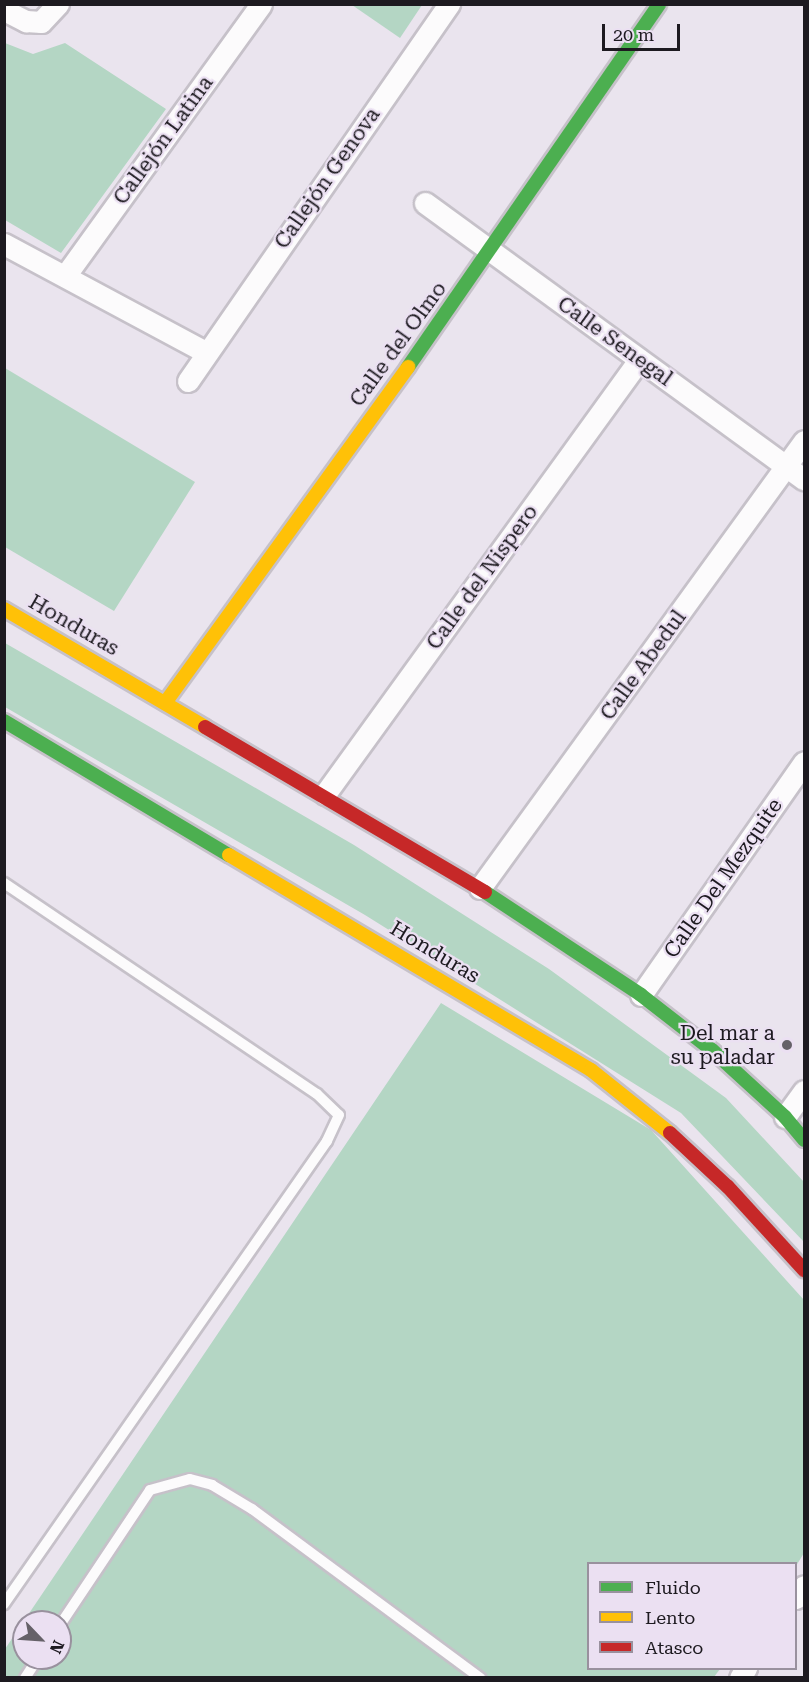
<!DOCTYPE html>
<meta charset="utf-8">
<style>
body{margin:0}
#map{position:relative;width:809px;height:1682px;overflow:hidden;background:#eae4ee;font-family:"Roboto Serif",serif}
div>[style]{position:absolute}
.green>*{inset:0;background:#b4d6c4}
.roads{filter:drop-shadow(2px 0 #c6c1c9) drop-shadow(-2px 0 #c6c1c9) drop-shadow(0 2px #c6c1c9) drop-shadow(0 -2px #c6c1c9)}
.lane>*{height:10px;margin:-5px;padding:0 5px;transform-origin:5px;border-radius:5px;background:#fcfbfc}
.street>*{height:21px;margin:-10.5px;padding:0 10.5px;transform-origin:10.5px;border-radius:10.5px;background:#fcfbfc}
.fast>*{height:14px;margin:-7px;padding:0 7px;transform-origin:7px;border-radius:7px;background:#4caf50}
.slow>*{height:14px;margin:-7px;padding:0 7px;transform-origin:7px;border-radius:7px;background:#ffc107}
.jam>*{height:14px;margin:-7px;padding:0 7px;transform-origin:7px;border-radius:7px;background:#c62828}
.dots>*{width:16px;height:16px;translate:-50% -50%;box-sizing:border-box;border:3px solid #ebe0f2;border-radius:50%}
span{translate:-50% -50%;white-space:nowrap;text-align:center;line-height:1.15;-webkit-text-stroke:4.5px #ebe0f2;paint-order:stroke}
.street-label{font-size:21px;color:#1d1a20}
.poi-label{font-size:21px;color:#1d1a20}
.right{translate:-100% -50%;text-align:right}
.frame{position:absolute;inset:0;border:6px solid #1d1a20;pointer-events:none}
.legend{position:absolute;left:587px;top:1562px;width:210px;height:108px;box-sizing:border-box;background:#ebe0f2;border:2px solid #99919e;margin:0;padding:8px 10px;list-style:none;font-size:18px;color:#1d1a20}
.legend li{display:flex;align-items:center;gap:12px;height:30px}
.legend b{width:30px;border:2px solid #99919e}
.north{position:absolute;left:12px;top:1610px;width:60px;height:60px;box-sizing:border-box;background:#ebe0f2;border:2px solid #99919e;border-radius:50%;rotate:115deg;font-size:16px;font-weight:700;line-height:24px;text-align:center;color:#1d1a20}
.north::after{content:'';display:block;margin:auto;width:21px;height:27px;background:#656168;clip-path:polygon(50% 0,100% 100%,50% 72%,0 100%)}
.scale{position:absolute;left:602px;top:24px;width:78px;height:27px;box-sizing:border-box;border:3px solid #1d1a20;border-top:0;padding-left:8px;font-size:18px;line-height:21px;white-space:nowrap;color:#1d1a20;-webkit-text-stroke:4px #ebe0f2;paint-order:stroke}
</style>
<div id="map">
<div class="green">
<i style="clip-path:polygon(352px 5px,422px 5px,400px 38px)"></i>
<i style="clip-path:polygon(5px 43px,33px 54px,65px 43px,166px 109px,61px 253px,5px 220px)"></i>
<i style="clip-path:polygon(5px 368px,195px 482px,114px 611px,5px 547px)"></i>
<i style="clip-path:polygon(5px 643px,354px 845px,549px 969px,726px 1098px,804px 1182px,804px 1242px,681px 1113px,365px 915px,5px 707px)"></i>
<i style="clip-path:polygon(evenodd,441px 1003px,651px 1130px,804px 1300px,804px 1553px,796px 1566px,588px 1564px,588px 1668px,720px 1669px,714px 1677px,5px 1678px,5px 1649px,441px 1003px,24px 1622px,60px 1622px,60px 1658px,24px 1658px,24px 1622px)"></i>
</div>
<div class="roads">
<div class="lane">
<i style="left:4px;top:883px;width:377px;rotate:34deg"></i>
<i style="left:317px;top:1094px;width:30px;rotate:44deg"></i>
<i style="left:339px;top:1115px;width:29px;rotate:115deg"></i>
<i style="left:327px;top:1141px;width:565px;rotate:124.9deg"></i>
<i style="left:60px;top:1625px;width:162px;rotate:-56.3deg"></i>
<i style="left:150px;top:1490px;width:41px;rotate:-15.4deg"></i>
<i style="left:190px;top:1479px;width:23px;rotate:15deg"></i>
<i style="left:212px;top:1485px;width:47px;rotate:31deg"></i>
<i style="left:252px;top:1509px;width:284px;rotate:36.5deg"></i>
<i style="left:25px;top:1678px;width:24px;rotate:-57deg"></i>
</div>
<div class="street">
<i style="left:4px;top:10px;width:25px;rotate:27deg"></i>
<i style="left:26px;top:21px;width:15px;rotate:4deg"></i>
<i style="left:41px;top:22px;width:25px;rotate:-47deg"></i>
<i style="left:425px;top:203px;width:469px;rotate:36.1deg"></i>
<i style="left:4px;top:244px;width:228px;rotate:28.2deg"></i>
<i style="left:65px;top:276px;width:335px;rotate:-54.2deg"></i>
<i style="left:188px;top:381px;width:459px;rotate:-55.3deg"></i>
<i style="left:325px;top:794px;width:536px;rotate:-54.11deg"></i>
<i style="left:480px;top:888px;width:552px;rotate:-54.06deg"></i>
<i style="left:641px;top:995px;width:284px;rotate:-55deg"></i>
<i style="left:785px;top:1117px;width:32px;rotate:-54deg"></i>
<i style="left:796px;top:1598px;width:14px;rotate:-56deg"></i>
<i style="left:740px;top:1678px;width:12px;rotate:-59deg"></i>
</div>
<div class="fast">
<i style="left:408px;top:367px;width:441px;rotate:-55.3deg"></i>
<i style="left:4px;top:721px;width:262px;rotate:30.8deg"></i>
<i style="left:485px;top:892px;width:187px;rotate:33.4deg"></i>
<i style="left:641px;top:995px;width:90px;rotate:37.8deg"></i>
<i style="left:712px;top:1050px;width:99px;rotate:42.5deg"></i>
<i style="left:785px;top:1117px;width:30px;rotate:50deg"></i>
</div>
<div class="slow">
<i style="left:4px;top:609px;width:233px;rotate:30.4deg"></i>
<i style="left:165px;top:703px;width:415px;rotate:-54.1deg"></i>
<i style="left:229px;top:855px;width:421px;rotate:30.7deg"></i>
<i style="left:591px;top:1070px;width:101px;rotate:38.6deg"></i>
</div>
<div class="jam">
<i style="left:205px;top:727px;width:325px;rotate:30.5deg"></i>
<i style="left:670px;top:1133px;width:79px;rotate:43deg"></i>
<i style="left:728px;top:1187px;width:113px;rotate:47.5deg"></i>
</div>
</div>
<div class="dots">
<i style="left:787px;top:1045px;background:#656168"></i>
</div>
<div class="street-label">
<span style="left:163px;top:140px;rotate:-54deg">Callejón Latina</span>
<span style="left:327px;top:178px;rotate:-55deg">Callejón Genova</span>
<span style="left:615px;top:341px;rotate:36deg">Calle Senegal</span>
<span style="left:398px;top:344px;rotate:-54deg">Calle del Olmo</span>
<span style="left:482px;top:577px;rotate:-54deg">Calle del Nispero</span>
<span style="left:74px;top:625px;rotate:30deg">Honduras</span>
<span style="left:643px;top:665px;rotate:-54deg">Calle Abedul</span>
<span style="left:723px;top:878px;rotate:-55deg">Calle Del Mezquite</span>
<span style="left:435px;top:952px;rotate:31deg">Honduras</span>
</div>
<div class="poi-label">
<span class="right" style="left:775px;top:1045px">Del mar a<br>su paladar</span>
</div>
<div class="frame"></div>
<ul class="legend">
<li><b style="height:8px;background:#4caf50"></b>Fluido</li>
<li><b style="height:8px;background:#ffc107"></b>Lento</li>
<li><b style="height:8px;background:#c62828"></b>Atasco</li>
</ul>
<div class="north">N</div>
<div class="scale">20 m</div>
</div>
